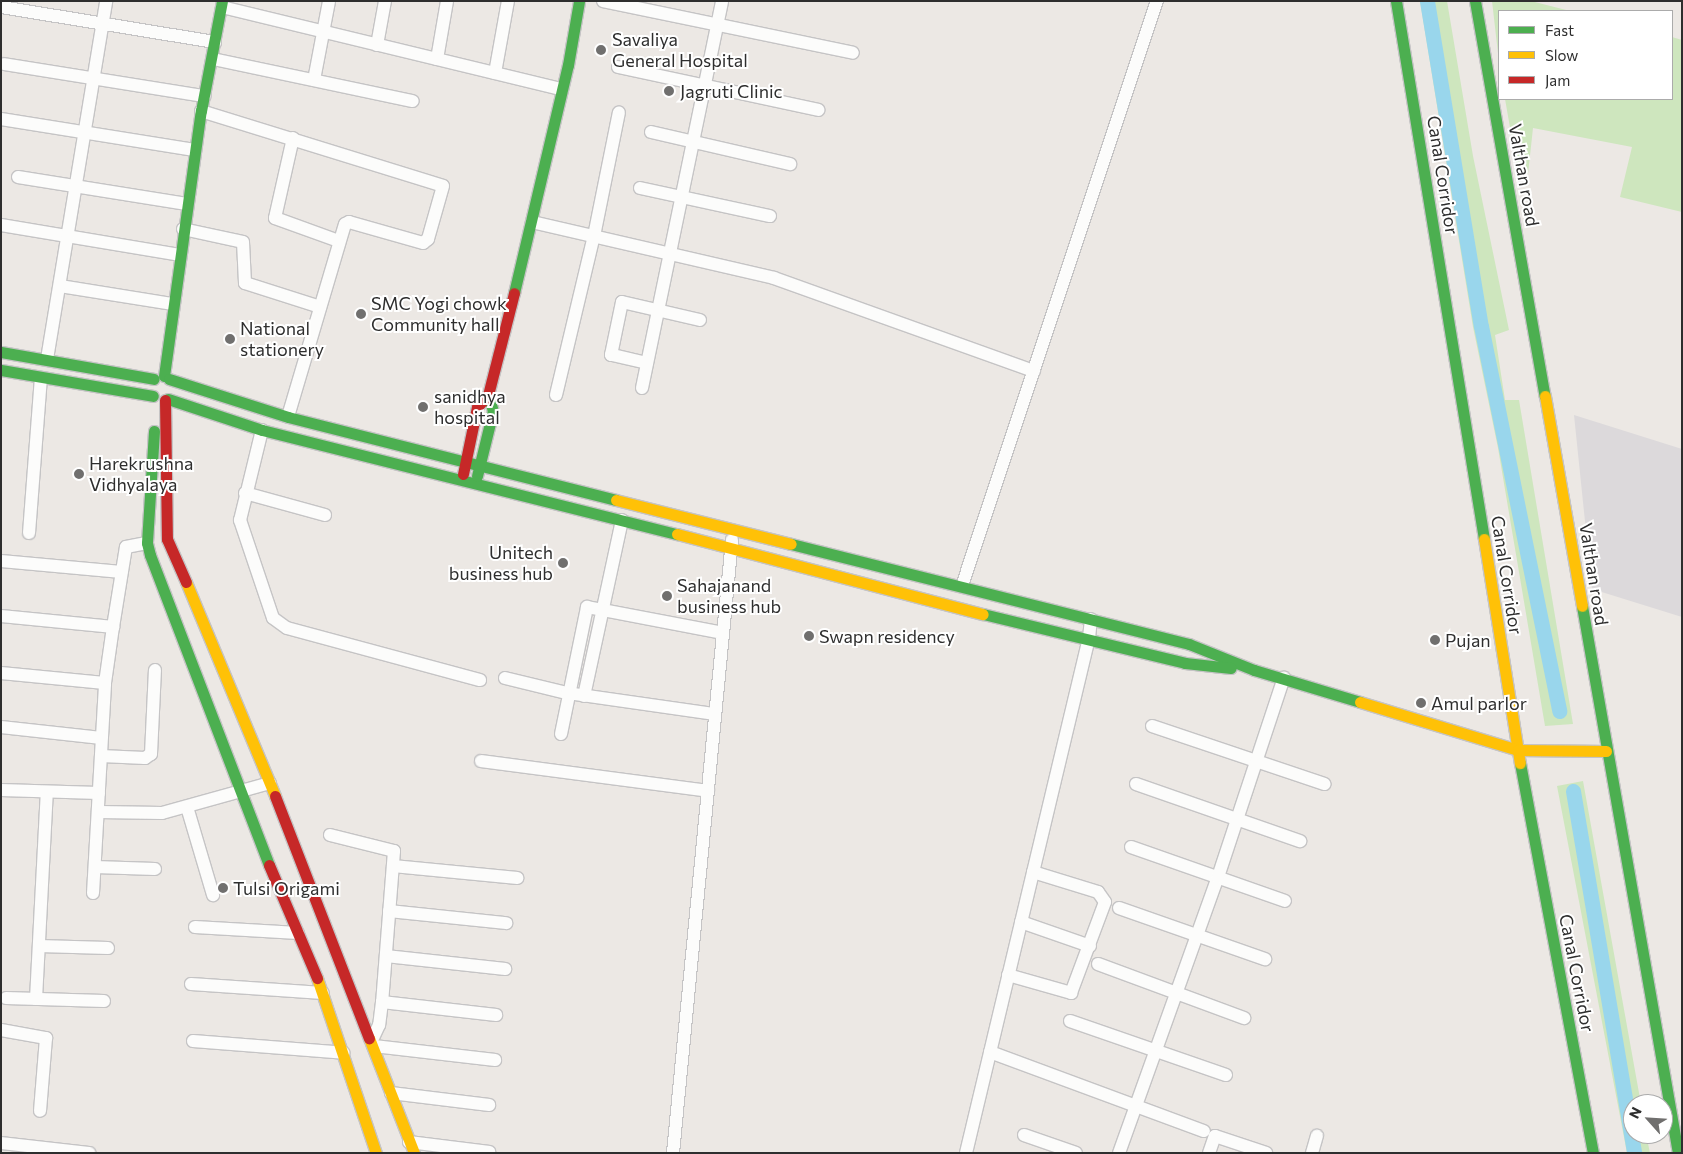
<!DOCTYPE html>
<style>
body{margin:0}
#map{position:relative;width:1683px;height:1154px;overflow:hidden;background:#ece8e4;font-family:Commissioner,sans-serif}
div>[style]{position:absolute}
.industrial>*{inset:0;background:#dcd9db}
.green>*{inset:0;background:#cee6be}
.canal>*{height:15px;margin:-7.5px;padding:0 7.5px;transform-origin:7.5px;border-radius:7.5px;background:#99d6ec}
.roads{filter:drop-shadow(1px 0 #c5c4c5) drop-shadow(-1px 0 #c5c4c5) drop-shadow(0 1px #c5c4c5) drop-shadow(0 -1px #c5c4c5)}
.street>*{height:12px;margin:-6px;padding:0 6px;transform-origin:6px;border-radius:6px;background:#fcfcfb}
.fast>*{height:11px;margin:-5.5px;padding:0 5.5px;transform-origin:5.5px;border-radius:5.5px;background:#4caf50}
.slow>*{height:11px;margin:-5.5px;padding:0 5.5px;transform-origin:5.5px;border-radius:5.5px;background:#ffc107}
.jam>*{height:11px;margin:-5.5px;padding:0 5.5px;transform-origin:5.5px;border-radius:5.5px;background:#c62828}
.dots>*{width:14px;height:14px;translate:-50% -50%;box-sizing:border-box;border:2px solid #fff;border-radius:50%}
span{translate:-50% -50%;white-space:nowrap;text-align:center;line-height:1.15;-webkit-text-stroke:4px #fff;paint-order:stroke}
.poi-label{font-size:18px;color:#2e2e2e}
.left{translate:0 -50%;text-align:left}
.right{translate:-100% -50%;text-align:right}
.street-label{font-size:18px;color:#2e2e2e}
.frame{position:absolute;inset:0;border:2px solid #2e2e2e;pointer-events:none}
.legend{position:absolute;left:1498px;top:10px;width:175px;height:90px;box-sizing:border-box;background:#fff;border:1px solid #ababab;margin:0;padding:6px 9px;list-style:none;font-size:15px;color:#2e2e2e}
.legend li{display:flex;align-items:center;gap:10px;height:25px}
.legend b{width:25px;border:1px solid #ababab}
.north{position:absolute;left:1623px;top:1094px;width:50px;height:50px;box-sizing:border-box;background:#fff;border:1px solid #ababab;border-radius:50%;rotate:296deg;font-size:14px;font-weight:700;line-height:20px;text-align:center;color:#2e2e2e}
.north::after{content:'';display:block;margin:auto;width:18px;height:22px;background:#706f6e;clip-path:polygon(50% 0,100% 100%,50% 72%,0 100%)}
</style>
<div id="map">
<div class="industrial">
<i style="clip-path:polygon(1574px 415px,1682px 449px,1682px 617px,1592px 589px)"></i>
</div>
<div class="green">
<i style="clip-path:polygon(1420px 1px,1447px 1px,1473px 156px,1509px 330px,1495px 335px,1505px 400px,1519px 400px,1573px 724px,1545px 726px,1498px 448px,1473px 327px)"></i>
<i style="clip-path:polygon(1492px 1px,1531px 1px,1570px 11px,1499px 11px,1499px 62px)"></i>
<i style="clip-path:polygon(1672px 37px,1682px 40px,1682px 212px,1620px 197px,1632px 147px,1533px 128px,1528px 174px,1518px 173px,1505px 99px,1672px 99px)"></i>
<i style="clip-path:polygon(1583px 781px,1641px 1104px,1633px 1104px,1633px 1134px,1646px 1134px,1650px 1153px,1627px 1153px,1557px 786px)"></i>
</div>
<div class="canal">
<i style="left:1427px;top:1px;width:329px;rotate:80.6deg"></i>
<i style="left:1481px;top:326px;width:393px;rotate:78.5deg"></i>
<i style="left:1573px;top:791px;width:367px;rotate:80.4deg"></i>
</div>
<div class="roads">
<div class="street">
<i style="left:603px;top:1px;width:255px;rotate:11.7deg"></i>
<i style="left:1px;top:7px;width:217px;rotate:9.3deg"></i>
<i style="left:222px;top:7px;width:350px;rotate:13.6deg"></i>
<i style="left:377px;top:45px;width:45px;rotate:-79.7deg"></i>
<i style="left:213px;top:59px;width:204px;rotate:11.9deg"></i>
<i style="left:437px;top:59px;width:59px;rotate:-80.2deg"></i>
<i style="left:4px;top:64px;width:203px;rotate:9.1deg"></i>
<i style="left:618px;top:67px;width:205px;rotate:12.1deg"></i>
<i style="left:495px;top:73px;width:73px;rotate:-79.8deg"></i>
<i style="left:314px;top:80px;width:80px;rotate:-79.2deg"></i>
<i style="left:201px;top:111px;width:253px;rotate:17.2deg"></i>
<i style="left:443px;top:186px;width:55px;rotate:105.8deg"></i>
<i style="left:428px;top:239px;width:6px;rotate:141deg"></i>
<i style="left:423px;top:243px;width:77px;rotate:-164.2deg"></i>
<i style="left:349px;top:222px;width:4px;rotate:153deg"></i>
<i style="left:345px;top:224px;width:201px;rotate:106.5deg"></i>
<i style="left:1px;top:119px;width:196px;rotate:9.1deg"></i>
<i style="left:651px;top:132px;width:143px;rotate:13deg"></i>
<i style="left:293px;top:138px;width:82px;rotate:102.7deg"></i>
<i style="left:275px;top:218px;width:68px;rotate:19.8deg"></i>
<i style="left:18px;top:177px;width:171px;rotate:9.1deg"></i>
<i style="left:640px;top:188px;width:133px;rotate:12.2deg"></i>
<i style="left:532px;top:222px;width:248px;rotate:13deg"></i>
<i style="left:774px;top:278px;width:276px;rotate:19.7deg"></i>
<i style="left:1px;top:225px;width:181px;rotate:9.5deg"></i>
<i style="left:183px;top:229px;width:61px;rotate:12.2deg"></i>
<i style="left:243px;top:242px;width:41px;rotate:87.2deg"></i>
<i style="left:245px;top:283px;width:79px;rotate:17.7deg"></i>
<i style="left:60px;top:286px;width:113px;rotate:9.1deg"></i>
<i style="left:47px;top:359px;width:363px;rotate:-80.6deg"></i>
<i style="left:647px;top:363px;width:37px;rotate:-167deg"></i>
<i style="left:611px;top:355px;width:54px;rotate:-78.3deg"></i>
<i style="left:622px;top:302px;width:80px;rotate:13deg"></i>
<i style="left:642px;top:388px;width:395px;rotate:-78.3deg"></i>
<i style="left:556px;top:395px;width:163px;rotate:-76.6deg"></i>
<i style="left:594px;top:236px;width:126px;rotate:-78.6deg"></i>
<i style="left:262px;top:430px;width:93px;rotate:103.7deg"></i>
<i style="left:240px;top:520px;width:103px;rotate:71.4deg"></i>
<i style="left:273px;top:618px;width:17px;rotate:36deg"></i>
<i style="left:287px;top:628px;width:200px;rotate:15.1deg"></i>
<i style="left:245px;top:493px;width:83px;rotate:15.4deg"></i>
<i style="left:29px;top:533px;width:155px;rotate:-85.6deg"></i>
<i style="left:1px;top:561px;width:121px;rotate:5.2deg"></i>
<i style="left:962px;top:586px;width:617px;rotate:-71.57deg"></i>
<i style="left:1px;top:616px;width:113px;rotate:5.6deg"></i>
<i style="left:1px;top:673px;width:104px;rotate:5.5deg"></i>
<i style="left:505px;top:678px;width:64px;rotate:13.6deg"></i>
<i style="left:567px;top:693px;width:149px;rotate:8.1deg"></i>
<i style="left:584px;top:696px;width:180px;rotate:-77.8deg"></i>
<i style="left:1152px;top:726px;width:182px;rotate:18.6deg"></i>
<i style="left:1px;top:727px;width:101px;rotate:6.3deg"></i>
<i style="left:561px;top:734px;width:130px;rotate:-78.4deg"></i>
<i style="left:587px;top:607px;width:138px;rotate:10.8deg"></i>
<i style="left:101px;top:756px;width:44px;rotate:2.6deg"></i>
<i style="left:145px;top:758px;width:7px;rotate:-34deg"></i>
<i style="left:151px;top:754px;width:84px;rotate:-87.3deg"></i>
<i style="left:481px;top:761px;width:229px;rotate:7.5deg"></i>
<i style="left:1136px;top:784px;width:174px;rotate:19.2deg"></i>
<i style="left:1px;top:790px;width:98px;rotate:1.8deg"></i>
<i style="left:187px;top:807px;width:92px;rotate:73.5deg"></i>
<i style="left:99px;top:812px;width:63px;rotate:0.9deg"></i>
<i style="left:162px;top:813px;width:112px;rotate:-15.5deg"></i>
<i style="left:330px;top:835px;width:66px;rotate:14deg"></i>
<i style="left:394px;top:851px;width:151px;rotate:94.5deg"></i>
<i style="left:382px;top:1002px;width:23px;rotate:97deg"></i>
<i style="left:379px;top:1025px;width:17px;rotate:115deg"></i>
<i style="left:1131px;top:847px;width:163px;rotate:19.3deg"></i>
<i style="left:393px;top:866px;width:125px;rotate:5.5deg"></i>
<i style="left:95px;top:867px;width:60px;rotate:1.9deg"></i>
<i style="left:93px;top:893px;width:210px;rotate:-86.7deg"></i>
<i style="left:105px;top:683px;width:57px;rotate:-81.9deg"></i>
<i style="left:113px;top:627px;width:81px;rotate:-80.8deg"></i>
<i style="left:126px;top:547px;width:21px;rotate:-11deg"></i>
<i style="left:1119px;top:908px;width:155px;rotate:19.3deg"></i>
<i style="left:389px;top:911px;width:118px;rotate:5.9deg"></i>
<i style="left:1021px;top:922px;width:73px;rotate:19.2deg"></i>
<i style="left:195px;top:927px;width:103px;rotate:3.3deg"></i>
<i style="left:39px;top:946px;width:69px;rotate:1.7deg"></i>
<i style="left:386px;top:956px;width:120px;rotate:6.2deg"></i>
<i style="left:1098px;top:964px;width:156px;rotate:20.3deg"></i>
<i style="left:1008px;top:975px;width:66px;rotate:15.9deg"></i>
<i style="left:1071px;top:993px;width:97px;rotate:-69.5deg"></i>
<i style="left:1105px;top:902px;width:12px;rotate:-125deg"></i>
<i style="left:1098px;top:892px;width:68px;rotate:-162.9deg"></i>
<i style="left:191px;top:984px;width:132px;rotate:3.9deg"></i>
<i style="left:6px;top:998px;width:98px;rotate:1.8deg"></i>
<i style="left:36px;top:999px;width:207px;rotate:-87deg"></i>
<i style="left:382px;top:1002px;width:115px;rotate:6.5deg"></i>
<i style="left:1070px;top:1021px;width:165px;rotate:19.1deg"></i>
<i style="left:1px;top:1030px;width:46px;rotate:10.1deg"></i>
<i style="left:46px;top:1038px;width:73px;rotate:94.7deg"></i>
<i style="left:193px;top:1041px;width:151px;rotate:4.5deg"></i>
<i style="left:374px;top:1046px;width:122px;rotate:6.6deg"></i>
<i style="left:990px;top:1052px;width:228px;rotate:20.3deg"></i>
<i style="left:391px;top:1093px;width:99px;rotate:7deg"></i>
<i style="left:1024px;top:1135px;width:55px;rotate:19.1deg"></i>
<i style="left:409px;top:1142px;width:81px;rotate:7.1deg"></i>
<i style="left:1px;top:1143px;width:89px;rotate:6.5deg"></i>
<i style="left:673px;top:1153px;width:616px;rotate:-84.5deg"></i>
<i style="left:966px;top:1153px;width:529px;rotate:-76.57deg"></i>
<i style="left:1089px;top:638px;width:19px;rotate:-84deg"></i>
<i style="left:1119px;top:1153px;width:293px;rotate:-70.3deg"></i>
<i style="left:1218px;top:877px;width:210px;rotate:-71.7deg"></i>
<i style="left:1209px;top:1153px;width:18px;rotate:-71deg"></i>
<i style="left:1215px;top:1136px;width:54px;rotate:18.4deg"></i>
<i style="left:1312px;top:1153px;width:18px;rotate:-74deg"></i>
</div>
<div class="fast">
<i style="left:1396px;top:1px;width:545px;rotate:80.71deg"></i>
<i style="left:1475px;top:1px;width:401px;rotate:80deg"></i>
<i style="left:514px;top:293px;width:234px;rotate:-76.7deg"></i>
<i style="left:568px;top:65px;width:65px;rotate:-80.2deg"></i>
<i style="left:1px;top:352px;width:155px;rotate:10deg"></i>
<i style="left:1px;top:370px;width:154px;rotate:9.7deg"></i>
<i style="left:164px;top:376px;width:268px;rotate:-82.1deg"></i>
<i style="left:201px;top:111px;width:112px;rotate:-79.2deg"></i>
<i style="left:169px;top:379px;width:125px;rotate:17.7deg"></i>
<i style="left:288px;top:417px;width:338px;rotate:14.2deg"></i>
<i style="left:168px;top:399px;width:99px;rotate:18.3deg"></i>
<i style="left:262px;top:430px;width:428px;rotate:14.1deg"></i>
<i style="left:154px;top:431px;width:112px;rotate:93.6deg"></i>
<i style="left:147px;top:543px;width:12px;rotate:76deg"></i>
<i style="left:150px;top:555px;width:332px;rotate:69deg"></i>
<i style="left:477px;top:476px;width:67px;rotate:-76.2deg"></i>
<i style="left:493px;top:411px;width:17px;rotate:-107deg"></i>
<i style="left:791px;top:544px;width:410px;rotate:14.1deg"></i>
<i style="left:1189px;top:644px;width:70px;rotate:21.8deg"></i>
<i style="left:1254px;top:670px;width:111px;rotate:16.8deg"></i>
<i style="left:1582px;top:606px;width:555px;rotate:80.05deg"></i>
<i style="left:983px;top:614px;width:208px;rotate:13.6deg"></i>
<i style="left:1185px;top:663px;width:46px;rotate:6.2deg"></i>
<i style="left:1520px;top:763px;width:397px;rotate:79.4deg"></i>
</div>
<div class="slow">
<i style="left:1545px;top:396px;width:213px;rotate:80deg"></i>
<i style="left:616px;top:500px;width:180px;rotate:14.1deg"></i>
<i style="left:677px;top:534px;width:316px;rotate:14.7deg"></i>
<i style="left:1484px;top:539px;width:227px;rotate:80.9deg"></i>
<i style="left:186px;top:582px;width:232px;rotate:67.4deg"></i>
<i style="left:1360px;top:702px;width:165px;rotate:16.9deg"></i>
<i style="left:1518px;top:750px;width:88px;rotate:0.7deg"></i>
<i style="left:317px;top:978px;width:185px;rotate:71.4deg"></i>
<i style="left:369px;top:1038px;width:123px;rotate:68.6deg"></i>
</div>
<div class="jam">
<i style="left:165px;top:400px;width:139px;rotate:89.2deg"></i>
<i style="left:167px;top:539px;width:47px;rotate:66.2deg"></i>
<i style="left:463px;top:474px;width:68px;rotate:-78.2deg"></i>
<i style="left:477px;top:407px;width:16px;rotate:-47deg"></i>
<i style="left:488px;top:395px;width:105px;rotate:-75.7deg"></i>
<i style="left:275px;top:796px;width:260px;rotate:68.8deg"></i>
<i style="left:269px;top:865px;width:123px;rotate:67deg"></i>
</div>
</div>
<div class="dots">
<i style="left:601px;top:50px;background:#706f6e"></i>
<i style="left:669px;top:91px;background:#706f6e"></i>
<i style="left:361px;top:314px;background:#706f6e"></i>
<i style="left:230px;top:339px;background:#706f6e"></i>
<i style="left:423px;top:407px;background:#706f6e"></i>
<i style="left:79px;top:474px;background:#706f6e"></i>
<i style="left:563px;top:563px;background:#706f6e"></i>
<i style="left:667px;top:596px;background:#706f6e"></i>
<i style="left:809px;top:636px;background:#706f6e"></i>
<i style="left:1435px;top:640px;background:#706f6e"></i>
<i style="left:1421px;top:703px;background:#706f6e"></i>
<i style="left:223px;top:888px;background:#706f6e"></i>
</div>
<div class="poi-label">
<span class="left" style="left:612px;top:50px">Savaliya<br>General Hospital</span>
<span class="left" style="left:680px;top:91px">Jagruti Clinic</span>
<span class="left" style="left:371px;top:314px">SMC Yogi chowk<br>Community hall</span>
<span class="left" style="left:240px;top:339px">National<br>stationery</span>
<span class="left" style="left:434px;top:407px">sanidhya<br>hospital</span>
<span class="left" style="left:89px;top:474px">Harekrushna<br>Vidhyalaya</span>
<span class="right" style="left:553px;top:563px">Unitech<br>business hub</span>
<span class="left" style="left:677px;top:596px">Sahajanand<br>business hub</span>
<span class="left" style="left:819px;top:636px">Swapn residency</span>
<span class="left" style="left:1445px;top:640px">Pujan</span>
<span class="left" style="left:1431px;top:703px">Amul parlor</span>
<span class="left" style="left:233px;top:888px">Tulsi Origami</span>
</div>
<div class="street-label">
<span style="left:1443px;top:175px;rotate:81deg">Canal Corridor</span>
<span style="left:1524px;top:175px;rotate:80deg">Valthan road</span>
<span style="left:1594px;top:574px;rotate:81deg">Valthan road</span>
<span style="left:1507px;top:575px;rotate:81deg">Canal Corridor</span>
<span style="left:1577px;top:973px;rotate:79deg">Canal Corridor</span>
</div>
<div class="frame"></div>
<ul class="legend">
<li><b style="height:6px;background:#4caf50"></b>Fast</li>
<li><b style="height:6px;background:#ffc107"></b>Slow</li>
<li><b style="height:6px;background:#c62828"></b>Jam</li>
</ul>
<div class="north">N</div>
</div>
